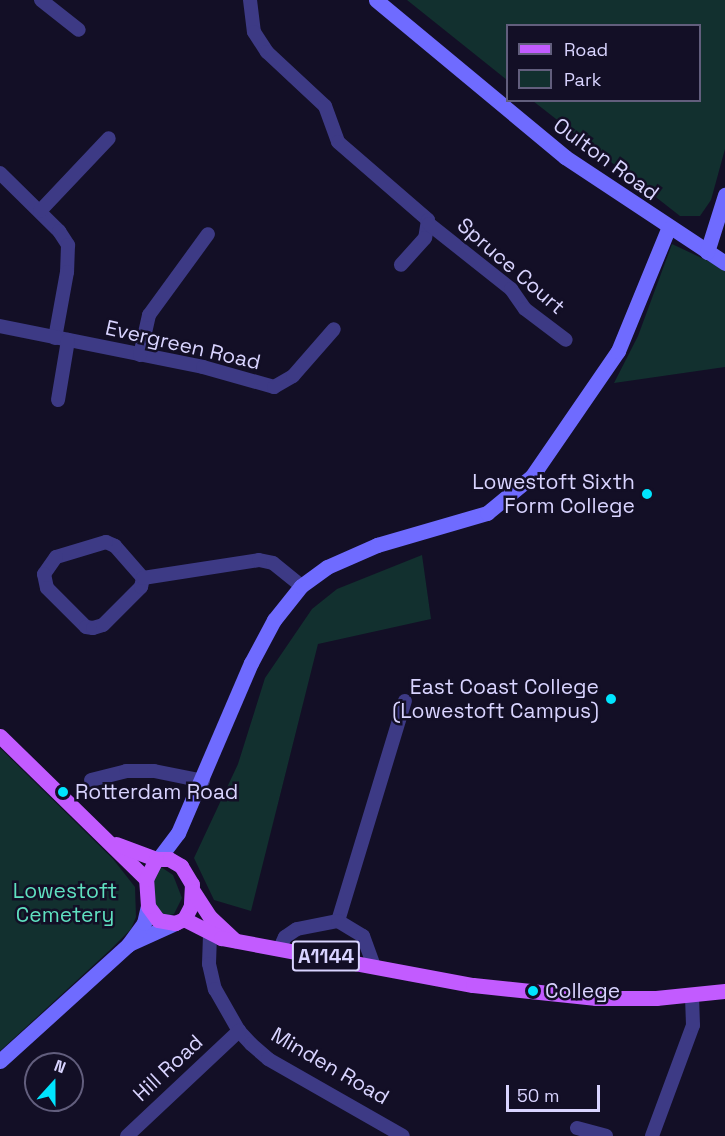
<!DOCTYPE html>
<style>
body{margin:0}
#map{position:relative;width:725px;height:1136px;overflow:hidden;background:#130f26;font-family:"Space Grotesk",sans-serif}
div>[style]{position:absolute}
.green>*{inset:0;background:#12302f}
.street>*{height:14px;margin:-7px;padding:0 7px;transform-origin:7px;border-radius:7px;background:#3d3a85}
.secondary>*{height:15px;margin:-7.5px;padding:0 7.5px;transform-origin:7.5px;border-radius:7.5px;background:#6f6bff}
.primary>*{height:15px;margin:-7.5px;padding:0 7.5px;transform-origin:7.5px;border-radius:7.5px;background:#c25bff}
.dots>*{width:16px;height:16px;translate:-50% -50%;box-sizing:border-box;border:3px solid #130f26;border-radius:50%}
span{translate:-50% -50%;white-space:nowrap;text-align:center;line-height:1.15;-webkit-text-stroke:5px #130f26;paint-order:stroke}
.shield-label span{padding:2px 4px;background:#130f26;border:2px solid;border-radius:4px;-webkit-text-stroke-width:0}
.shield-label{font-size:20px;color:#d9d4ff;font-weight:700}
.street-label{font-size:21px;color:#d9d4ff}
.poi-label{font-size:21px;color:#d9d4ff}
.right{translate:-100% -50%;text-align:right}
.left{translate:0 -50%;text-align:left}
.park-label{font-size:21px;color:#5fe0c0}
.legend{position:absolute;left:506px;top:24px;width:195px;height:78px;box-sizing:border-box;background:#130f26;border:2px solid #625e7d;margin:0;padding:8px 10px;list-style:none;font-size:18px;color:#d9d4ff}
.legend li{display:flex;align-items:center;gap:12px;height:30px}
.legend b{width:30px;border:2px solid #625e7d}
.north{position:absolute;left:24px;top:1052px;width:60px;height:60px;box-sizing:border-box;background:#130f26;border:2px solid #625e7d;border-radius:50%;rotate:21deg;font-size:16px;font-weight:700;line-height:24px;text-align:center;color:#d9d4ff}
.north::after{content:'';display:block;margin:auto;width:21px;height:27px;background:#00e5ff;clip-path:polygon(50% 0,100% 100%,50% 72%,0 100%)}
.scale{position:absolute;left:506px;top:1085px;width:94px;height:27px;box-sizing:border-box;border:3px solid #d9d4ff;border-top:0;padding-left:8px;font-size:18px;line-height:21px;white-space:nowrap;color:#d9d4ff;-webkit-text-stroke:4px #130f26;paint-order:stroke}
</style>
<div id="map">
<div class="green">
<i style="clip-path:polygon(407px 0,725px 0,725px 149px,711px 200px,700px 216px,680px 216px,533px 101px,700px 100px,700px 26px,508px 26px,507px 80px)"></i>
<i style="clip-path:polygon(672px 244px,725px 269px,725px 367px,614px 383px,638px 336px)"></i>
<i style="clip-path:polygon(422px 555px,431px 619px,318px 644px,251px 911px,214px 900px,194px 858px,238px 764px,265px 678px,312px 609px,337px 589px)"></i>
<i style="clip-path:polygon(0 748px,113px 859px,135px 887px,136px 917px,131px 929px,110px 950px,0 1051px)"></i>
<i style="clip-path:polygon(161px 867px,173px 875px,182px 898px,174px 914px,167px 916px,154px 911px,150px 886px,155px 868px)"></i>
</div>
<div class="street">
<i style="left:41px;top:0;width:48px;rotate:38.3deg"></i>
<i style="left:250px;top:0;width:32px;rotate:83deg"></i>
<i style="left:254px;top:32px;width:24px;rotate:57deg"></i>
<i style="left:267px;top:52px;width:79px;rotate:43deg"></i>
<i style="left:325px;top:106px;width:38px;rotate:70deg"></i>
<i style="left:338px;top:142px;width:119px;rotate:40.9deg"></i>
<i style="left:428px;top:220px;width:18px;rotate:99deg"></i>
<i style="left:425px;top:238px;width:36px;rotate:132deg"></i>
<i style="left:0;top:173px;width:83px;rotate:44.5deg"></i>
<i style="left:59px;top:231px;width:17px;rotate:57deg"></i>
<i style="left:68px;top:245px;width:27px;rotate:92deg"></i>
<i style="left:67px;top:272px;width:67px;rotate:100.3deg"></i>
<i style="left:40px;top:211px;width:100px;rotate:-46.6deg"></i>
<i style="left:429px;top:224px;width:105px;rotate:38.4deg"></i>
<i style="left:511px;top:289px;width:24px;rotate:55deg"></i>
<i style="left:525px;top:309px;width:51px;rotate:37.1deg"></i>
<i style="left:0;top:326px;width:207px;rotate:11.4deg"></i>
<i style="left:203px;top:367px;width:74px;rotate:15.7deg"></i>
<i style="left:274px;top:387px;width:22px;rotate:-30deg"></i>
<i style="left:293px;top:376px;width:62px;rotate:-48.9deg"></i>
<i style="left:140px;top:355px;width:41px;rotate:-77.3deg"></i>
<i style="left:149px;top:315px;width:100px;rotate:-53.9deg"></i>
<i style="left:58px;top:400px;width:61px;rotate:-80.5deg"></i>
<i style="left:143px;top:578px;width:43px;rotate:-131.2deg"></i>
<i style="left:115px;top:546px;width:10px;rotate:-156deg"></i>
<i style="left:106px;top:542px;width:52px;rotate:163.3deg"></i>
<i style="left:56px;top:557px;width:21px;rotate:125deg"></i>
<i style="left:44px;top:574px;width:14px;rotate:78deg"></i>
<i style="left:47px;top:588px;width:55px;rotate:45deg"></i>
<i style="left:86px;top:627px;width:7px;rotate:8deg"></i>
<i style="left:93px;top:628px;width:10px;rotate:-17deg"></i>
<i style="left:103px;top:625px;width:54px;rotate:-45deg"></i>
<i style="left:141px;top:587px;width:9px;rotate:-77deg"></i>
<i style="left:143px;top:578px;width:117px;rotate:-8.8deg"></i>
<i style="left:259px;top:560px;width:14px;rotate:12deg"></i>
<i style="left:273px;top:563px;width:36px;rotate:39deg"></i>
<i style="left:91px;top:780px;width:36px;rotate:-14deg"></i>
<i style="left:126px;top:771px;width:28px"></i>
<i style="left:154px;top:771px;width:50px;rotate:11.5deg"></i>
<i style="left:338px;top:921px;width:230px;rotate:-73.1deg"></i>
<i style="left:210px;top:935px;width:29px;rotate:92deg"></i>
<i style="left:209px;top:964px;width:26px;rotate:77deg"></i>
<i style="left:215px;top:989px;width:48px;rotate:60.3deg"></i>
<i style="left:239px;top:1031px;width:18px;rotate:47deg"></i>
<i style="left:251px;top:1044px;width:23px;rotate:41deg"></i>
<i style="left:268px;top:1059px;width:155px;rotate:29.7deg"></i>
<i style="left:280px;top:948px;width:12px;rotate:-66deg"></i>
<i style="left:285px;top:937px;width:14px;rotate:-34deg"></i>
<i style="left:297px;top:929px;width:42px;rotate:-11deg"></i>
<i style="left:338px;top:921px;width:29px;rotate:31deg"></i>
<i style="left:363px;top:936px;width:30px;rotate:70deg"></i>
<i style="left:577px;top:1128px;width:30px;rotate:15deg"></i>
<i style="left:127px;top:1136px;width:154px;rotate:-43.2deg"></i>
<i style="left:652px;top:1136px;width:118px;rotate:-69.7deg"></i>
<i style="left:693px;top:1025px;width:29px;rotate:-92deg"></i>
</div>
<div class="secondary">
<i style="left:376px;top:0;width:246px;rotate:39.7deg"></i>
<i style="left:565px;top:157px;width:192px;rotate:33.5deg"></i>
<i style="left:707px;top:252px;width:60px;rotate:-72.5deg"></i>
<i style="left:159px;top:858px;width:31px;rotate:-53deg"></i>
<i style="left:178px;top:833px;width:185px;rotate:-66.8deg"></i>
<i style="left:251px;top:663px;width:49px;rotate:-61.9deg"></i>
<i style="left:274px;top:620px;width:43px;rotate:-51.5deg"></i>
<i style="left:301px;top:586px;width:32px;rotate:-36deg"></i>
<i style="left:327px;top:567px;width:55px;rotate:-23.7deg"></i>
<i style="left:377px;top:545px;width:115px;rotate:-16.2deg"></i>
<i style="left:487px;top:513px;width:58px;rotate:-39.4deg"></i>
<i style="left:532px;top:476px;width:152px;rotate:-55.5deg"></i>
<i style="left:618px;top:351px;width:132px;rotate:-67.7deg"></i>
<i style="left:129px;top:944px;width:51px;rotate:-24.5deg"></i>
<i style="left:0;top:1061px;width:173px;rotate:-42.2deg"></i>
<i style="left:128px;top:945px;width:27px;rotate:-54deg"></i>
<i style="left:144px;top:923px;width:17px;rotate:-77deg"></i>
</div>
<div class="primary">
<i style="left:0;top:736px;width:204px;rotate:44.4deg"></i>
<i style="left:116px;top:844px;width:43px;rotate:20.6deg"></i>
<i style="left:156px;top:859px;width:13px"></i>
<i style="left:169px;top:859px;width:14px;rotate:30deg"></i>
<i style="left:181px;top:866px;width:21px;rotate:59deg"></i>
<i style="left:192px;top:884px;width:22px;rotate:93deg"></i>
<i style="left:191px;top:906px;width:15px;rotate:118deg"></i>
<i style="left:184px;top:919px;width:10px;rotate:156deg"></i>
<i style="left:175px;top:923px;width:17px;rotate:-170deg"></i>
<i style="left:158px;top:920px;width:17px;rotate:-126deg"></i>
<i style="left:148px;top:906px;width:27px;rotate:-94deg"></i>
<i style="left:146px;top:879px;width:22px;rotate:-63deg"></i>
<i style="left:193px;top:891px;width:31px;rotate:57deg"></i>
<i style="left:210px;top:917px;width:34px;rotate:43deg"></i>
<i style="left:184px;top:919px;width:42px;rotate:27.2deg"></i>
<i style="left:221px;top:938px;width:256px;rotate:10.6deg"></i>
<i style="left:473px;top:985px;width:124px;rotate:6deg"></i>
<i style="left:596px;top:998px;width:60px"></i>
<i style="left:656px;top:998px;width:69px;rotate:-5.8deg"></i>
</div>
<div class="dots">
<i style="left:647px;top:494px;background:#00e5ff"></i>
<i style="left:611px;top:699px;background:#00e5ff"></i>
<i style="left:63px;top:792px;background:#00e5ff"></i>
<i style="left:533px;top:991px;background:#00e5ff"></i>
</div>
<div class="shield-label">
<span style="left:326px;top:956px">A1144</span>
</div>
<div class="street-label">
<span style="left:606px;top:159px;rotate:36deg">Oulton Road</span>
<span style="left:511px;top:266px;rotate:41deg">Spruce Court</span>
<span style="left:183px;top:345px;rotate:13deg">Evergreen Road</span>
<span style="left:330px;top:1066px;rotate:30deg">Minden Road</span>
<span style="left:168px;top:1068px;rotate:-43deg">Hill Road</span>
</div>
<div class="poi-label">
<span class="right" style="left:635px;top:494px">Lowestoft Sixth<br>Form College</span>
<span class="right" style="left:599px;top:699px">East Coast College<br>(Lowestoft Campus)</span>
<span class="left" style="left:75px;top:792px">Rotterdam Road</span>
<span class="left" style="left:545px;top:991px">College</span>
</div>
<div class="park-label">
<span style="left:65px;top:903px">Lowestoft<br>Cemetery</span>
</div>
<ul class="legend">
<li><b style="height:8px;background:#c25bff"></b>Road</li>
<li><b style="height:16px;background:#12302f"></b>Park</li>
</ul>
<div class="north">N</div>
<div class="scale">50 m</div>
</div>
